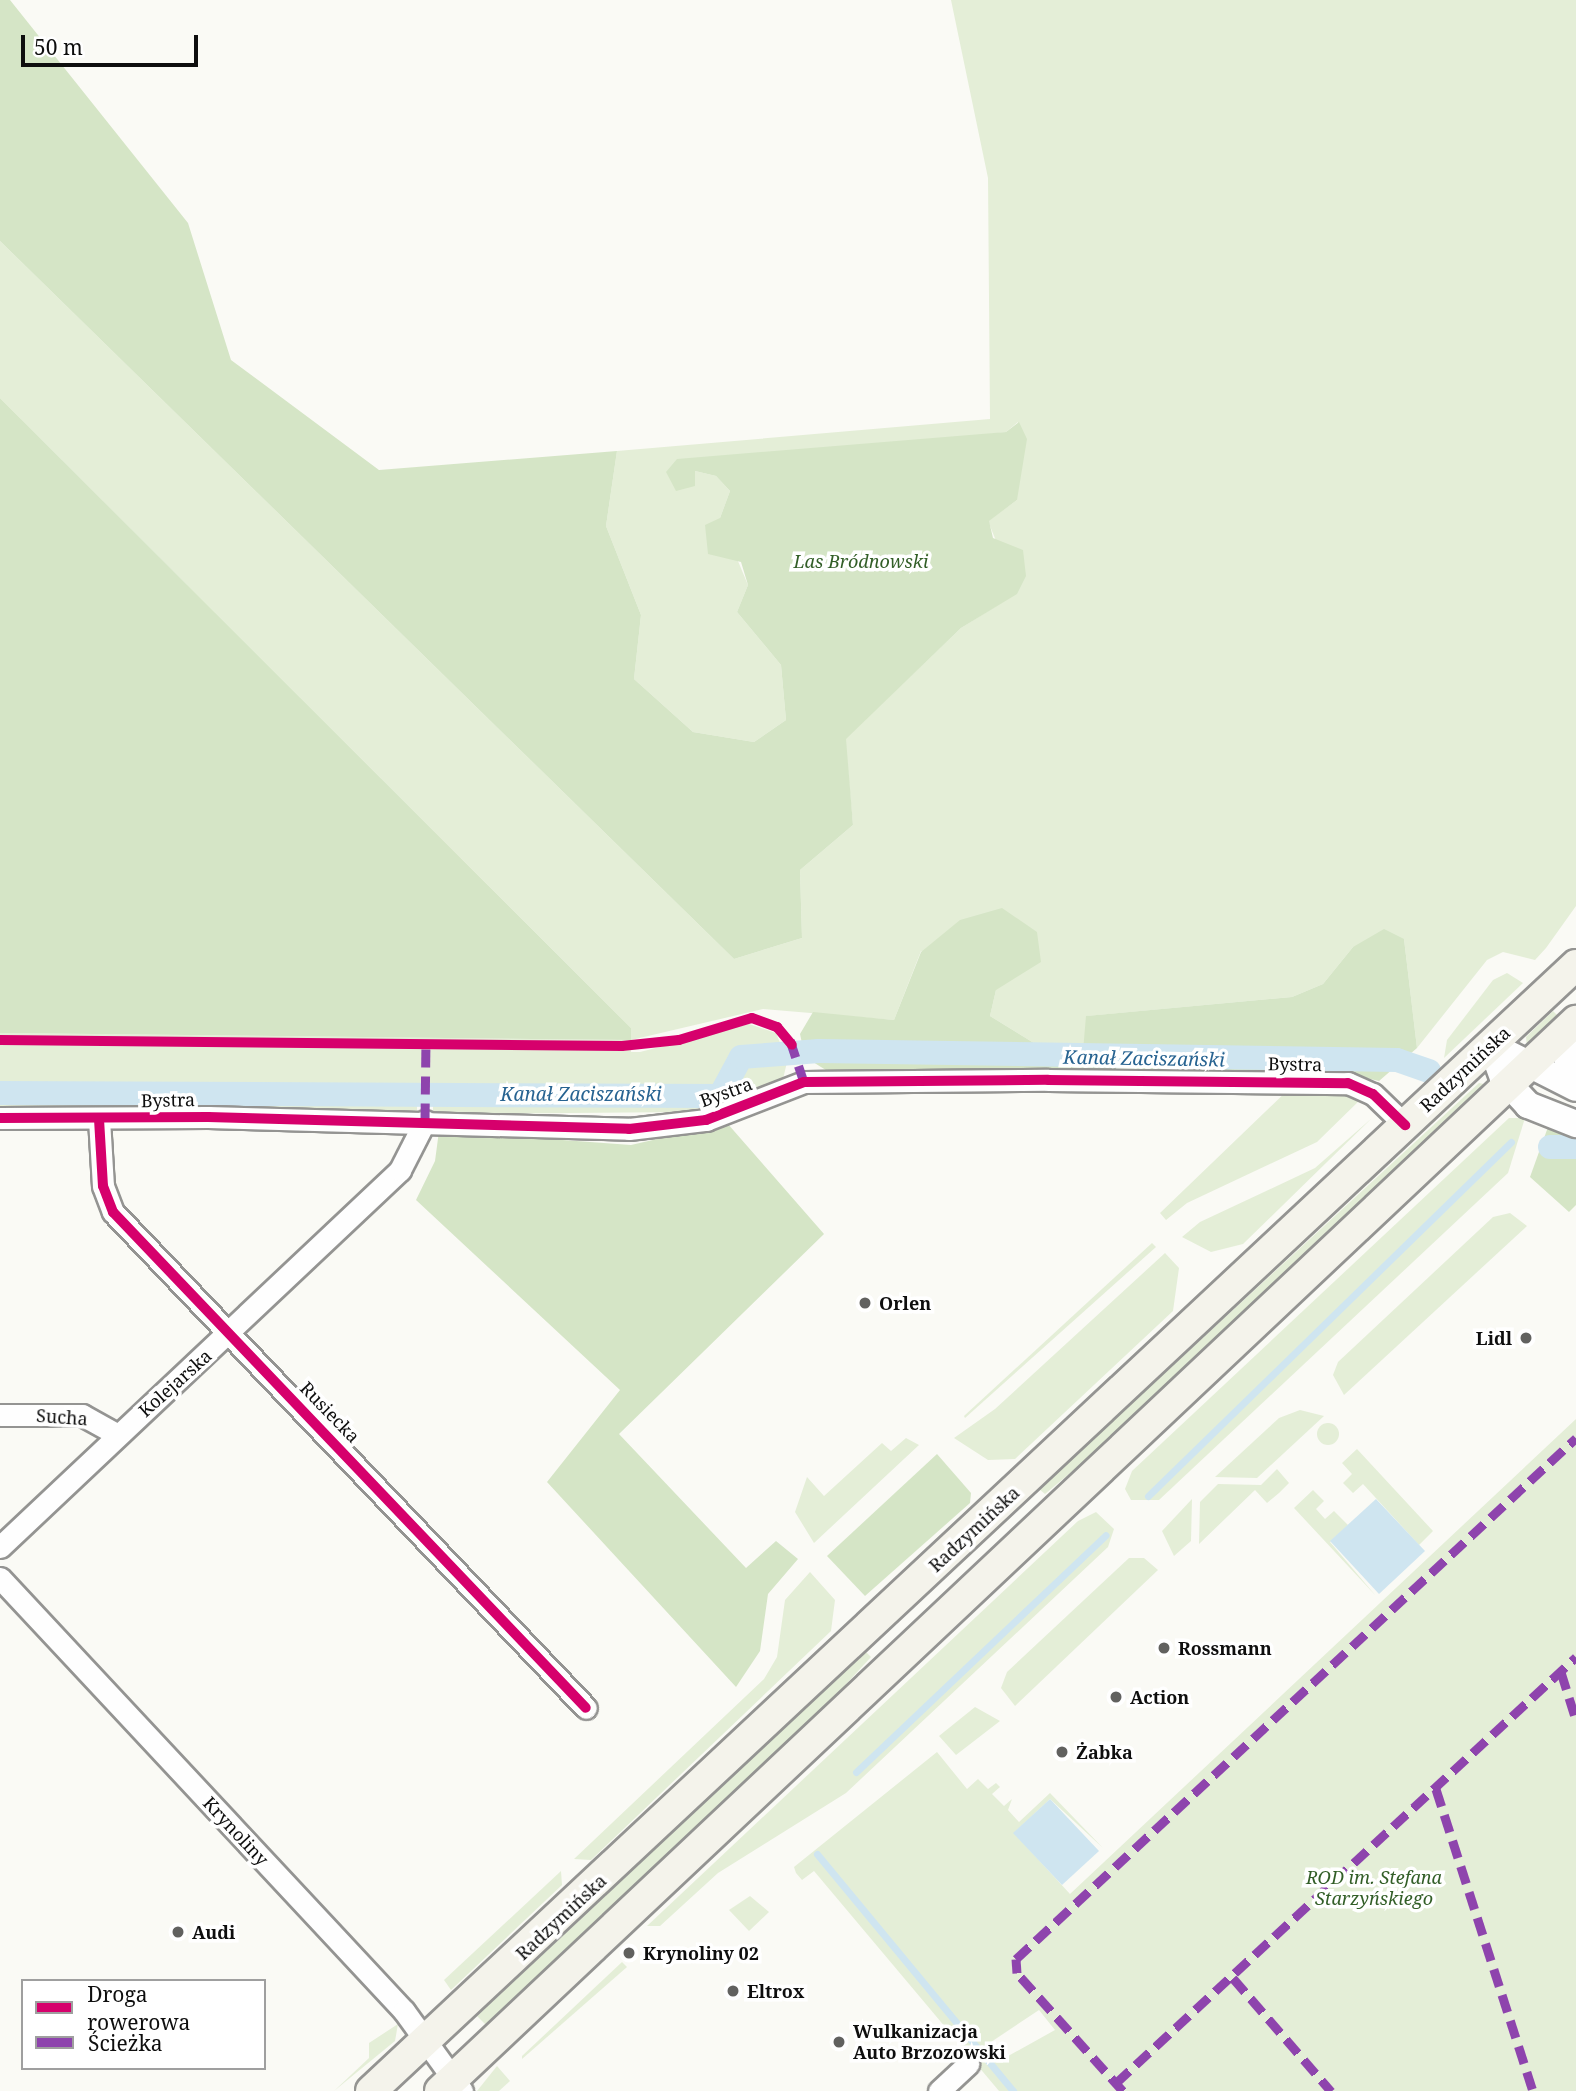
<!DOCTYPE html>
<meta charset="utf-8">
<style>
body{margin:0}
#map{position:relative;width:1576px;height:2091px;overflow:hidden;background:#fafaf5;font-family:"Noto Serif",serif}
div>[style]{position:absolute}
.green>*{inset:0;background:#e4eed7}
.round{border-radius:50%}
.forest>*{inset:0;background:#d5e5c6}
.water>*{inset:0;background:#cfe5f0}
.stream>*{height:7px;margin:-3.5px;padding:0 3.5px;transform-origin:3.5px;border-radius:3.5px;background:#cfe5f0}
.canal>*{height:24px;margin:-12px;padding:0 12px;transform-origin:12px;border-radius:12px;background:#cfe5f0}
.roads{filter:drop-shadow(2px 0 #949492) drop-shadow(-2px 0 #949492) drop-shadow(0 2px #949492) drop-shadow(0 -2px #949492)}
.minor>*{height:21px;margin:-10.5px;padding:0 10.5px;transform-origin:10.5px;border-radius:10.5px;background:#fefefe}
.tertiary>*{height:26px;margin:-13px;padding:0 13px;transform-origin:13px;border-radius:13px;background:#fefefe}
.secondary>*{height:30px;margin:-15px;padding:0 15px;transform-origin:15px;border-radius:15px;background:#f4f3eb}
.quiet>*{height:9px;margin-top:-4.5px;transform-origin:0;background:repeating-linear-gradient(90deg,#8e44ad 0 18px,transparent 0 27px)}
.cycleway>*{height:10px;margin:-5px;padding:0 5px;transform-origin:5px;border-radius:5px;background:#d6006c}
.dots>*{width:19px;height:19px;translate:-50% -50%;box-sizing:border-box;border:4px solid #fff;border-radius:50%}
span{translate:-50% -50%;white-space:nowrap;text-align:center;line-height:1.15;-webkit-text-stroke:7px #fff;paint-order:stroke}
.park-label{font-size:18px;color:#325e27;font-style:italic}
.street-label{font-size:18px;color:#0e0e0e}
.poi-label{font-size:18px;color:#0e0e0e;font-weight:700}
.left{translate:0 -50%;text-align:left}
.right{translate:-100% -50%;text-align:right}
.water-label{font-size:19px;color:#276391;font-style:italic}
.legend{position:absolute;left:21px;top:1979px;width:245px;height:91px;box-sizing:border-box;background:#fff;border:2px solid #9f9f9f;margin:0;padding:9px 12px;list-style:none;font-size:21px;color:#0e0e0e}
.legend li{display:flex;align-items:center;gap:14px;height:35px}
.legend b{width:35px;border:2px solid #9f9f9f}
.scale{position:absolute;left:21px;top:35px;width:177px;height:32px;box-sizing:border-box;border:4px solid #0e0e0e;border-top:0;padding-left:9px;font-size:21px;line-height:24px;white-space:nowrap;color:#0e0e0e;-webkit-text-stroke:5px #fff;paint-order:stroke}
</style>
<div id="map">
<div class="green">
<i style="clip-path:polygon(951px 0,1576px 0,1576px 906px,1546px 948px,1535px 960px,1503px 952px,1487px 960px,1417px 1048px,1404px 939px,1353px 947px,1323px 984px,1292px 997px,1087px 1016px,1084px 1051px,1042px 1048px,990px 1016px,996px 990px,921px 951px,894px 1020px,763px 1009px,631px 1040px,631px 1052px,640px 1052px,749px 1024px,776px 1033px,783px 1050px,736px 1055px,717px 1092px,0 1089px,0 1033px,630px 1040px,631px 1028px,0 398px,0 241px,734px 959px,802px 938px,800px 870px,853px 825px,845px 739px,961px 628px,1017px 593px,988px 521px,1017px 500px,1018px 422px,1006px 432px,695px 471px,716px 476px,730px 491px,720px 518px,748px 585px,737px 612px,781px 665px,786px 720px,754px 742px,693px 732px,634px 679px,641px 615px,606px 526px,617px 451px,990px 419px,988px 178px)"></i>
<i style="clip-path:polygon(1507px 973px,1523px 983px,1444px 1058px,1447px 1040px,1493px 980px)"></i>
<i style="clip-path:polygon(1553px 1011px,1560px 1018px,1527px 1047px,1526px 1037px)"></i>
<i style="clip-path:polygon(788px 1058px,783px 1079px,687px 1112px,433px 1114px,433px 1099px,721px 1100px,731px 1092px,742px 1060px)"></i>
<i style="clip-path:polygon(1479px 1083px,1488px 1085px,1111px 1439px,1045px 1494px,1039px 1489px)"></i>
<i style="clip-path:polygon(1290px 1088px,1363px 1097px,1317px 1142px,1187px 1203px,1166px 1220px,1160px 1213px)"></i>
<i style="clip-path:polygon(0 1097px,417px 1098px,417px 1113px,0 1109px)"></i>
<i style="clip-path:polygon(1372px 1118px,1243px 1244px,1211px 1252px,1182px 1237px,1200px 1222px,1315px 1168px)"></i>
<i style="clip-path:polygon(1509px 1118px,1525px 1118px,1508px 1173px,1159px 1500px,1131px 1500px,1125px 1489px,1132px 1471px)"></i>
<i style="clip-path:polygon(1510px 1213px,1527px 1226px,1344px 1395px,1333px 1375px,1338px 1362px,1493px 1217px)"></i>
<i style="clip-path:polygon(1152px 1243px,1156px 1247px,965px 1418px,964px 1416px)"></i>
<i style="clip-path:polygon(1165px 1253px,1179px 1268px,1173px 1311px,1015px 1459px,988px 1460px,954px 1438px,995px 1409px)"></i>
<i style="clip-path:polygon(1300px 1410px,1324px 1416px,1257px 1478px,1215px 1477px,1279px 1418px)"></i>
<i style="clip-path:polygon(evenodd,1576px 1419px,1576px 2091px,999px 2091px,814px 1871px,802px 1880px,796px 1873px,794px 1867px,937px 1752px,967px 1789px,978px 1779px,988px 1789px,996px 1783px,1000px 1787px,992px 1794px,1004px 1806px,1012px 1799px,1008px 1810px,1019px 1822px,1050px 1793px,1103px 1848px,1050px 1799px,1014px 1833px,1070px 1894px,1576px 1419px,1039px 2010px,1055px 2030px,1001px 2060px,988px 2044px,1039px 2010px)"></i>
<i class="round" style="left:1317px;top:1423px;width:22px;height:22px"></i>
<i style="clip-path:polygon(906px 1438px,919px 1445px,814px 1543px,795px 1512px,807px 1477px,824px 1496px,882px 1443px,891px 1451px)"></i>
<i style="clip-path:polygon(1357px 1449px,1433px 1531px,1419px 1545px,1363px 1484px,1353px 1493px,1343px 1483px,1352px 1474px,1342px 1463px)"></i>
<i style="clip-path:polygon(1277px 1469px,1289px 1483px,1279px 1493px,1267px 1503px,1255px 1490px,1199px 1544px,1200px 1502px,1218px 1484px,1261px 1485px)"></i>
<i style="clip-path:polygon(1313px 1490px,1324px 1501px,1316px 1509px,1325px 1519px,1334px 1511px,1348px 1525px,1330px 1542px,1376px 1596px,1294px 1508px)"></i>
<i style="clip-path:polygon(1192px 1499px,1191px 1541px,1174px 1556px,1162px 1531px)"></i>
<i style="clip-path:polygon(1096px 1512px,1114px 1529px,1108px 1547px,846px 1793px,718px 1873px,660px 1926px,647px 1926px,1078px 1521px)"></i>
<i style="clip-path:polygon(1129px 1558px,1144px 1558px,1158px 1570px,1015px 1706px,1001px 1688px,1007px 1672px)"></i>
<i style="clip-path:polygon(810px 1572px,835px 1600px,831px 1631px,591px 1860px,574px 1859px,764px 1679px,777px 1657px,785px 1600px)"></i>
<i style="clip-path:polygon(866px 1652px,871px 1657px,826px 1706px,707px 1820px,486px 2025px,477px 2016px)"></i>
<i style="clip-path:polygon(975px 1707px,1000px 1721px,956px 1755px,939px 1736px)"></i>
<i style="clip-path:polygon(561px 1871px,562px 1885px,451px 1990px,444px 1980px)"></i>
<i style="clip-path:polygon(750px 1896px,769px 1912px,749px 1931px,729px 1910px)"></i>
<i style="clip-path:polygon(622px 1962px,627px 1967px,522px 2059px,522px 2056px)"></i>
<i style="clip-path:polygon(398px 2024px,395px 2041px,334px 2091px,369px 2058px,369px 2043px)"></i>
<i style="clip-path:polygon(497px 2066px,510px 2081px,499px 2091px,477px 2091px)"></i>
</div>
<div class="forest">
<i style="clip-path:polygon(0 0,10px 0,188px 223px,231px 360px,379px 470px,617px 451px,606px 526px,641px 615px,634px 679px,693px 732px,754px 742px,786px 720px,781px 665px,737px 612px,748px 585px,741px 562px,708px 554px,705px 525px,720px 518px,730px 491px,716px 476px,695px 471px,695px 486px,676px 491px,666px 472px,677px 459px,1006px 432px,1019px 422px,1027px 439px,1017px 500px,989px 521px,993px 538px,1023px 550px,1026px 576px,1017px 594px,961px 628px,846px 739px,853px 825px,800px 870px,802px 938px,734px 959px,0 241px)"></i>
<i style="clip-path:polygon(0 398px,631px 1028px,631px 1040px,0 1033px)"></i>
<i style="clip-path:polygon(1002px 908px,1037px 932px,1041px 962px,996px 990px,990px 1016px,1042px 1048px,1083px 1051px,1086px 1016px,1292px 997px,1323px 984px,1353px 947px,1384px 929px,1404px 939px,1417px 1048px,1379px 1081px,1344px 1073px,829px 1072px,805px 1057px,800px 1034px,813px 1012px,894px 1020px,921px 952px,960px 920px)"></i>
<i style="clip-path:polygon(727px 1123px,824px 1234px,619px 1434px,746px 1568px,776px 1541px,798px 1559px,768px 1594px,760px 1651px,736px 1687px,547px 1482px,620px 1390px,416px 1200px,435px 1161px,439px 1131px,631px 1145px)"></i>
<i style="clip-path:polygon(1548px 1127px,1576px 1131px,1576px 1205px,1569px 1212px,1530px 1177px)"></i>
<i style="clip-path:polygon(937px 1454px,971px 1493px,970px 1503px,865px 1596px,827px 1556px)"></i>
</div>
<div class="water">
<i style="clip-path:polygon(1376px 1499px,1425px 1551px,1379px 1594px,1330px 1541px)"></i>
<i style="clip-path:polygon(1050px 1799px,1099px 1851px,1062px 1885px,1013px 1833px)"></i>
</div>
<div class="stream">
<i style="left:1148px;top:1496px;width:507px;rotate:-44.28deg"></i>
<i style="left:856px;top:1772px;width:344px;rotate:-43.5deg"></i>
<i style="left:817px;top:1854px;width:308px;rotate:50.4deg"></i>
</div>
<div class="canal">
<i style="left:0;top:1093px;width:720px;rotate:0.24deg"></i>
<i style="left:720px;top:1096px;width:44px;rotate:-61.7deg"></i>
<i style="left:741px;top:1057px;width:78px;rotate:-4.4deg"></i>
<i style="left:819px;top:1051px;width:578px;rotate:0.89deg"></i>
<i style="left:1397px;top:1060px;width:34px;rotate:19deg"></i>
<i style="left:1550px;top:1147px;width:26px"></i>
</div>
<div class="roads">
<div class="minor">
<i style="left:0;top:1118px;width:208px;rotate:-0.3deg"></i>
<i style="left:208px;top:1117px;width:421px;rotate:1.6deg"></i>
<i style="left:629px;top:1129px;width:78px;rotate:-6.7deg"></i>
<i style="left:706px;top:1120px;width:105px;rotate:-21.2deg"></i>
<i style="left:804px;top:1082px;width:244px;rotate:-0.5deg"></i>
<i style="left:1048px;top:1080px;width:300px;rotate:0.6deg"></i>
<i style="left:1348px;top:1083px;width:27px;rotate:24deg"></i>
<i style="left:1373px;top:1094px;width:45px;rotate:44.1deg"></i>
<i style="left:99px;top:1119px;width:67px;rotate:86.6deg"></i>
<i style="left:103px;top:1186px;width:28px;rotate:69deg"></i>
<i style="left:113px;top:1212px;width:685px;rotate:46.36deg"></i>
<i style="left:0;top:1415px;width:82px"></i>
<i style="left:82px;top:1415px;width:41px;rotate:29.1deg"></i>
<i style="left:0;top:1547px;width:550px;rotate:-43.3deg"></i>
<i style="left:400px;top:1170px;width:55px;rotate:-63deg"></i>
<i style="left:0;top:1578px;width:592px;rotate:46.98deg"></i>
<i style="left:404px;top:2011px;width:99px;rotate:54.1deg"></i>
<i style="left:939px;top:2091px;width:40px;rotate:-43deg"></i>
</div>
<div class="tertiary">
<i style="left:1572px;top:1024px;width:26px;rotate:108deg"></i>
<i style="left:1564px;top:1049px;width:39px;rotate:72deg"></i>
<i style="left:1491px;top:1045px;width:35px;rotate:70deg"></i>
<i style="left:1503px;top:1078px;width:37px;rotate:47deg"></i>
<i style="left:1528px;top:1105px;width:52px;rotate:21.6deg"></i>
<i style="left:1491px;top:1045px;width:95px;rotate:26.8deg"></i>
</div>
<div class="secondary">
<i style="left:371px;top:2091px;width:1649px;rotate:-43.06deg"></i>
<i style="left:440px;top:2091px;width:1561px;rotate:-43.29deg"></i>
</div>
</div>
<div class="quiet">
<i style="left:790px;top:1040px;width:44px;rotate:71.6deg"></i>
<i style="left:425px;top:1121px;width:77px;rotate:-89.3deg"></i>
<i style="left:1561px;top:1672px;width:50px;rotate:72.6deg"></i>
<i style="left:1436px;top:1789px;width:317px;rotate:72.2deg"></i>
<i style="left:1233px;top:1978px;width:150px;rotate:49.1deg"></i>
<i style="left:1116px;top:2083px;width:627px;rotate:-42.8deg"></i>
<i style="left:1123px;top:2091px;width:159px;rotate:-131.9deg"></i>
<i style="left:1017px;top:1973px;width:14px;rotate:-94deg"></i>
<i style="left:1016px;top:1959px;width:765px;rotate:-42.93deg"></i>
</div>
<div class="cycleway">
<i style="left:0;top:1040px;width:622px;rotate:0.55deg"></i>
<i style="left:622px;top:1046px;width:57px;rotate:-6deg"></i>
<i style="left:679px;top:1040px;width:76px;rotate:-16.8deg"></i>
<i style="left:752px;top:1018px;width:27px;rotate:20deg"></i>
<i style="left:777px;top:1027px;width:23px;rotate:50deg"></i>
<i style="left:0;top:1118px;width:208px;rotate:-0.3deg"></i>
<i style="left:208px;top:1117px;width:421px;rotate:1.6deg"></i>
<i style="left:629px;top:1129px;width:78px;rotate:-6.7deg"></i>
<i style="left:706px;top:1120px;width:105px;rotate:-21.2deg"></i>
<i style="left:804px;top:1082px;width:244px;rotate:-0.5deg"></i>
<i style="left:1048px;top:1080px;width:300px;rotate:0.6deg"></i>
<i style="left:1348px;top:1083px;width:27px;rotate:24deg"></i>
<i style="left:1373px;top:1094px;width:45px;rotate:44.1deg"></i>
<i style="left:99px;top:1119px;width:67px;rotate:86.6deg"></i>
<i style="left:103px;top:1186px;width:28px;rotate:69deg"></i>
<i style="left:113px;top:1212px;width:685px;rotate:46.36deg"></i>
</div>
<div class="dots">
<i style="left:865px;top:1303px;background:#61615f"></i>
<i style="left:1526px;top:1338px;background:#61615f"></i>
<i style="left:1164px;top:1648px;background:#61615f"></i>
<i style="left:1116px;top:1697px;background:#61615f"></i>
<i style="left:1062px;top:1752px;background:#61615f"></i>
<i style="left:178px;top:1932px;background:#61615f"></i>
<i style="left:629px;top:1953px;background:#61615f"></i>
<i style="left:733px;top:1991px;background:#61615f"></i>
<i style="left:839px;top:2042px;background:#61615f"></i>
</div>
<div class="park-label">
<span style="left:861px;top:561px">Las Bródnowski</span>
<span style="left:1374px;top:1888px">ROD im. Stefana<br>Starzyńskiego</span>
</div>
<div class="street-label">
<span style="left:1295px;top:1064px;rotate:1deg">Bystra</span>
<span style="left:1465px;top:1069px;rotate:-43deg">Radzymińska</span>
<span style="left:726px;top:1092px;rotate:-20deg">Bystra</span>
<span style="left:168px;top:1100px;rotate:-1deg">Bystra</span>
<span style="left:175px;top:1383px;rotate:-42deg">Kolejarska</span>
<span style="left:330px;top:1412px;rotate:46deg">Rusiecka</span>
<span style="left:62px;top:1417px;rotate:4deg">Sucha</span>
<span style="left:974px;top:1529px;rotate:-43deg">Radzymińska</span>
<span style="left:236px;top:1831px;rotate:47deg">Krynoliny</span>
<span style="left:561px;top:1917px;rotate:-43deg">Radzymińska</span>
</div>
<div class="poi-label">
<span class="left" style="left:879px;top:1303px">Orlen</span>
<span class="right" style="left:1512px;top:1338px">Lidl</span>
<span class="left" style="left:1178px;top:1648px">Rossmann</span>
<span class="left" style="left:1130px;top:1697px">Action</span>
<span class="left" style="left:1076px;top:1752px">Żabka</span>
<span class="left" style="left:192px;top:1932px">Audi</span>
<span class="left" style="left:643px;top:1953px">Krynoliny 02</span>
<span class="left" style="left:747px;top:1991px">Eltrox</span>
<span class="left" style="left:853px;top:2042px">Wulkanizacja<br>Auto Brzozowski</span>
</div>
<div class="water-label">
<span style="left:1144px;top:1059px;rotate:1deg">Kanał Zaciszański</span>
<span style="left:581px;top:1095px">Kanał Zaciszański</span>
</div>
<ul class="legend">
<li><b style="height:9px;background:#d6006c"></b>Droga rowerowa</li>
<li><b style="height:9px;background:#8e44ad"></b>Ścieżka</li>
</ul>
<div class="scale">50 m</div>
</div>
